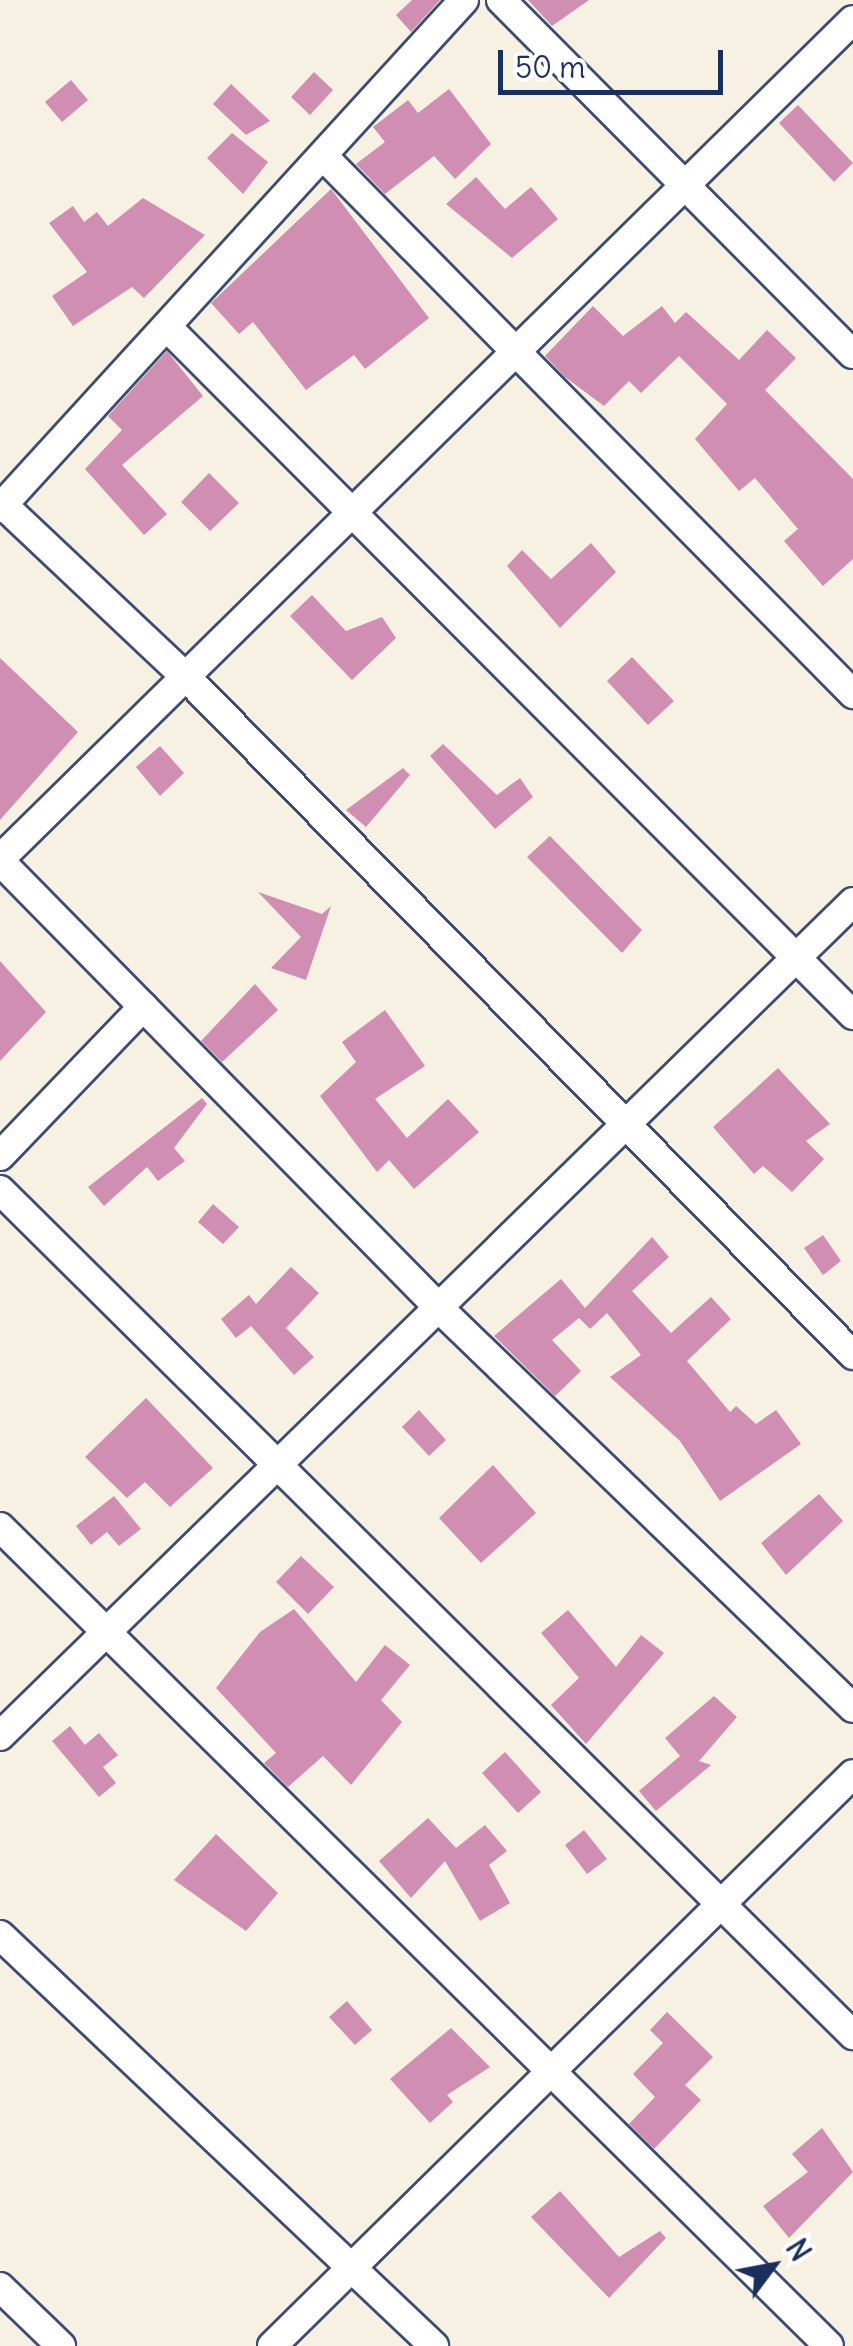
<!DOCTYPE html>
<style>
body{margin:0}
#map{position:relative;width:853px;height:2346px;overflow:hidden;background:#f6f1e2;font-family:Delius,sans-serif}
div>[style]{position:absolute}
.building>*{inset:0;background:#d18eb3}
.roads{filter:drop-shadow(2px 0 #3c4c72) drop-shadow(-2px 0 #3c4c72) drop-shadow(0 2px #3c4c72) drop-shadow(0 -2px #3c4c72)}
.minor>*{height:28px;margin:-14px;padding:0 14px;transform-origin:14px;border-radius:14px;background:#fff}
span{translate:-50% -50%;white-space:nowrap;text-align:center;line-height:1.15;-webkit-text-stroke:8px #fff;paint-order:stroke}
.north{position:absolute;left:723px;top:2216px;width:100px;height:100px;-webkit-text-stroke:8px #fff;paint-order:stroke;rotate:58deg;font-size:28px;font-weight:700;line-height:40px;text-align:center;color:#1b2f5e}
.north::after{content:'';display:block;margin:auto;width:35px;height:45px;background:#1b2f5e;clip-path:polygon(50% 0,100% 100%,50% 72%,0 100%)}
.scale{position:absolute;left:498px;top:50px;width:225px;height:45px;box-sizing:border-box;border:5px solid #1b2f5e;border-top:0;padding-left:12px;font-size:30px;line-height:35px;white-space:nowrap;color:#1b2f5e;-webkit-text-stroke:8px #fff;paint-order:stroke}
</style>
<div id="map">
<div class="building">
<i style="clip-path:polygon(412px 0,440px 0,411px 32px,396px 15px)"></i>
<i style="clip-path:polygon(528px 0,589px 0,552px 26px)"></i>
<i style="clip-path:polygon(314px 72px,333px 90px,310px 115px,291px 97px)"></i>
<i style="clip-path:polygon(71px 80px,88px 100px,62px 122px,45px 102px)"></i>
<i style="clip-path:polygon(231px 84px,270px 121px,246px 135px,213px 104px)"></i>
<i style="clip-path:polygon(449px 89px,491px 144px,455px 179px,434px 156px,385px 194px,356px 164px,385px 142px,373px 127px,408px 100px,418px 113px)"></i>
<i style="clip-path:polygon(798px 105px,853px 163px,834px 182px,779px 123px)"></i>
<i style="clip-path:polygon(232px 133px,268px 162px,243px 194px,207px 158px)"></i>
<i style="clip-path:polygon(476px 177px,505px 209px,531px 187px,558px 219px,512px 258px,446px 204px)"></i>
<i style="clip-path:polygon(331px 189px,429px 318px,365px 369px,354px 355px,306px 390px,253px 322px,239px 334px,211px 303px)"></i>
<i style="clip-path:polygon(143px 198px,205px 235px,144px 298px,132px 287px,73px 326px,52px 296px,87px 272px,49px 223px,73px 206px,84px 222px,97px 212px,108px 226px)"></i>
<i style="clip-path:polygon(593px 306px,623px 336px,662px 306px,675px 323px,686px 312px,739px 360px,767px 330px,796px 358px,765px 390px,853px 479px,853px 559px,823px 586px,784px 541px,798px 529px,755px 478px,739px 491px,695px 439px,727px 404px,679px 356px,641px 393px,629px 381px,604px 406px,565px 377px,545px 356px)"></i>
<i style="clip-path:polygon(167px 351px,203px 396px,122px 465px,167px 514px,144px 535px,85px 469px,122px 430px,108px 416px)"></i>
<i style="clip-path:polygon(209px 473px,239px 503px,210px 531px,181px 502px)"></i>
<i style="clip-path:polygon(591px 543px,616px 572px,560px 628px,507px 566px,522px 550px,551px 579px)"></i>
<i style="clip-path:polygon(312px 595px,346px 631px,382px 617px,396px 638px,352px 680px,290px 616px)"></i>
<i style="clip-path:polygon(632px 657px,674px 701px,648px 725px,607px 681px)"></i>
<i style="clip-path:polygon(0 658px,78px 732px,0 820px)"></i>
<i style="clip-path:polygon(443px 744px,497px 795px,520px 778px,533px 797px,495px 829px,430px 756px)"></i>
<i style="clip-path:polygon(160px 746px,184px 773px,160px 796px,136px 767px)"></i>
<i style="clip-path:polygon(403px 768px,410px 775px,366px 827px,346px 810px)"></i>
<i style="clip-path:polygon(550px 836px,642px 930px,622px 953px,527px 857px)"></i>
<i style="clip-path:polygon(258px 892px,322px 914px,331px 906px,306px 980px,271px 968px,301px 937px)"></i>
<i style="clip-path:polygon(0 961px,46px 1012px,0 1061px)"></i>
<i style="clip-path:polygon(255px 984px,278px 1010px,222px 1062px,201px 1041px)"></i>
<i style="clip-path:polygon(385px 1010px,425px 1066px,375px 1099px,407px 1138px,448px 1099px,479px 1132px,414px 1189px,389px 1160px,377px 1172px,320px 1096px,356px 1062px,342px 1042px)"></i>
<i style="clip-path:polygon(778px 1068px,830px 1124px,806px 1141px,824px 1159px,792px 1192px,763px 1166px,754px 1174px,713px 1127px)"></i>
<i style="clip-path:polygon(202px 1098px,207px 1104px,174px 1148px,185px 1161px,158px 1181px,147px 1167px,104px 1206px,88px 1187px)"></i>
<i style="clip-path:polygon(213px 1204px,239px 1227px,223px 1244px,198px 1222px)"></i>
<i style="clip-path:polygon(823px 1235px,841px 1261px,823px 1275px,804px 1248px)"></i>
<i style="clip-path:polygon(652px 1237px,669px 1257px,632px 1291px,671px 1333px,711px 1297px,731px 1319px,687px 1361px,730px 1412px,736px 1406px,756px 1424px,776px 1410px,801px 1444px,720px 1501px,680px 1441px,610px 1377px,641px 1355px,607px 1313px,590px 1329px,579px 1318px,552px 1340px,581px 1371px,555px 1396px,494px 1336px,561px 1279px,585px 1308px)"></i>
<i style="clip-path:polygon(291px 1267px,319px 1293px,286px 1328px,314px 1357px,294px 1375px,251px 1326px,236px 1338px,221px 1319px,249px 1295px,256px 1304px)"></i>
<i style="clip-path:polygon(146px 1398px,213px 1468px,170px 1507px,145px 1482px,127px 1498px,85px 1457px)"></i>
<i style="clip-path:polygon(419px 1410px,446px 1440px,429px 1456px,402px 1427px)"></i>
<i style="clip-path:polygon(493px 1465px,536px 1513px,481px 1563px,439px 1518px)"></i>
<i style="clip-path:polygon(819px 1494px,843px 1521px,786px 1575px,761px 1543px)"></i>
<i style="clip-path:polygon(114px 1496px,141px 1529px,119px 1546px,107px 1532px,91px 1545px,76px 1526px)"></i>
<i style="clip-path:polygon(301px 1556px,334px 1587px,308px 1614px,276px 1582px)"></i>
<i style="clip-path:polygon(294px 1609px,356px 1682px,385px 1645px,410px 1665px,381px 1700px,402px 1722px,351px 1785px,323px 1756px,288px 1787px,264px 1763px,276px 1753px,216px 1688px,260px 1632px)"></i>
<i style="clip-path:polygon(568px 1610px,616px 1667px,641px 1635px,664px 1653px,586px 1744px,551px 1705px,579px 1678px,541px 1633px)"></i>
<i style="clip-path:polygon(714px 1696px,737px 1717px,699px 1761px,711px 1765px,656px 1811px,639px 1791px,680px 1756px,665px 1738px)"></i>
<i style="clip-path:polygon(70px 1726px,85px 1745px,99px 1733px,118px 1755px,103px 1767px,116px 1783px,99px 1797px,52px 1741px)"></i>
<i style="clip-path:polygon(505px 1752px,541px 1792px,518px 1813px,482px 1773px)"></i>
<i style="clip-path:polygon(428px 1818px,456px 1848px,485px 1825px,507px 1851px,489px 1865px,510px 1903px,480px 1921px,445px 1861px,411px 1898px,379px 1861px)"></i>
<i style="clip-path:polygon(584px 1830px,607px 1859px,587px 1874px,565px 1845px)"></i>
<i style="clip-path:polygon(216px 1834px,278px 1893px,246px 1931px,174px 1880px)"></i>
<i style="clip-path:polygon(347px 2001px,372px 2030px,355px 2045px,329px 2017px)"></i>
<i style="clip-path:polygon(667px 2012px,713px 2057px,685px 2085px,701px 2100px,654px 2149px,629px 2124px,655px 2097px,633px 2074px,663px 2043px,650px 2030px)"></i>
<i style="clip-path:polygon(451px 2028px,490px 2067px,447px 2095px,453px 2102px,430px 2123px,390px 2079px)"></i>
<i style="clip-path:polygon(822px 2128px,853px 2172px,789px 2238px,763px 2206px,808px 2172px,792px 2154px)"></i>
<i style="clip-path:polygon(560px 2191px,619px 2257px,660px 2231px,666px 2238px,609px 2298px,531px 2217px)"></i>
</div>
<div class="roads">
<div class="minor">
<i style="left:501px;top:0;width:499px;rotate:45.2deg"></i>
<i style="left:327px;top:160px;width:750px;rotate:45.43deg"></i>
<i style="left:169px;top:329px;width:969px;rotate:45.08deg"></i>
<i style="left:0;top:502px;width:255px;rotate:43.3deg"></i>
<i style="left:186px;top:677px;width:951px;rotate:45.47deg"></i>
<i style="left:0;top:508px;width:688px;rotate:-47.59deg"></i>
<i style="left:0;top:859px;width:1196px;rotate:-44.53deg"></i>
<i style="left:0;top:861px;width:631px;rotate:45.51deg"></i>
<i style="left:442px;top:1311px;width:571px;rotate:44.01deg"></i>
<i style="left:0;top:1156px;width:207px;rotate:-46.2deg"></i>
<i style="left:0;top:1190px;width:1201px;rotate:44.73deg"></i>
<i style="left:0;top:1527px;width:1165px;rotate:44.65deg"></i>
<i style="left:0;top:1736px;width:1193px;rotate:-44.35deg"></i>
<i style="left:0;top:1935px;width:598px;rotate:43.44deg"></i>
<i style="left:0;top:2287px;width:85px;rotate:44deg"></i>
<i style="left:272px;top:2346px;width:815px;rotate:-44.55deg"></i>
</div>
</div>
<div class="north">N</div>
<div class="scale">50 m</div>
</div>
